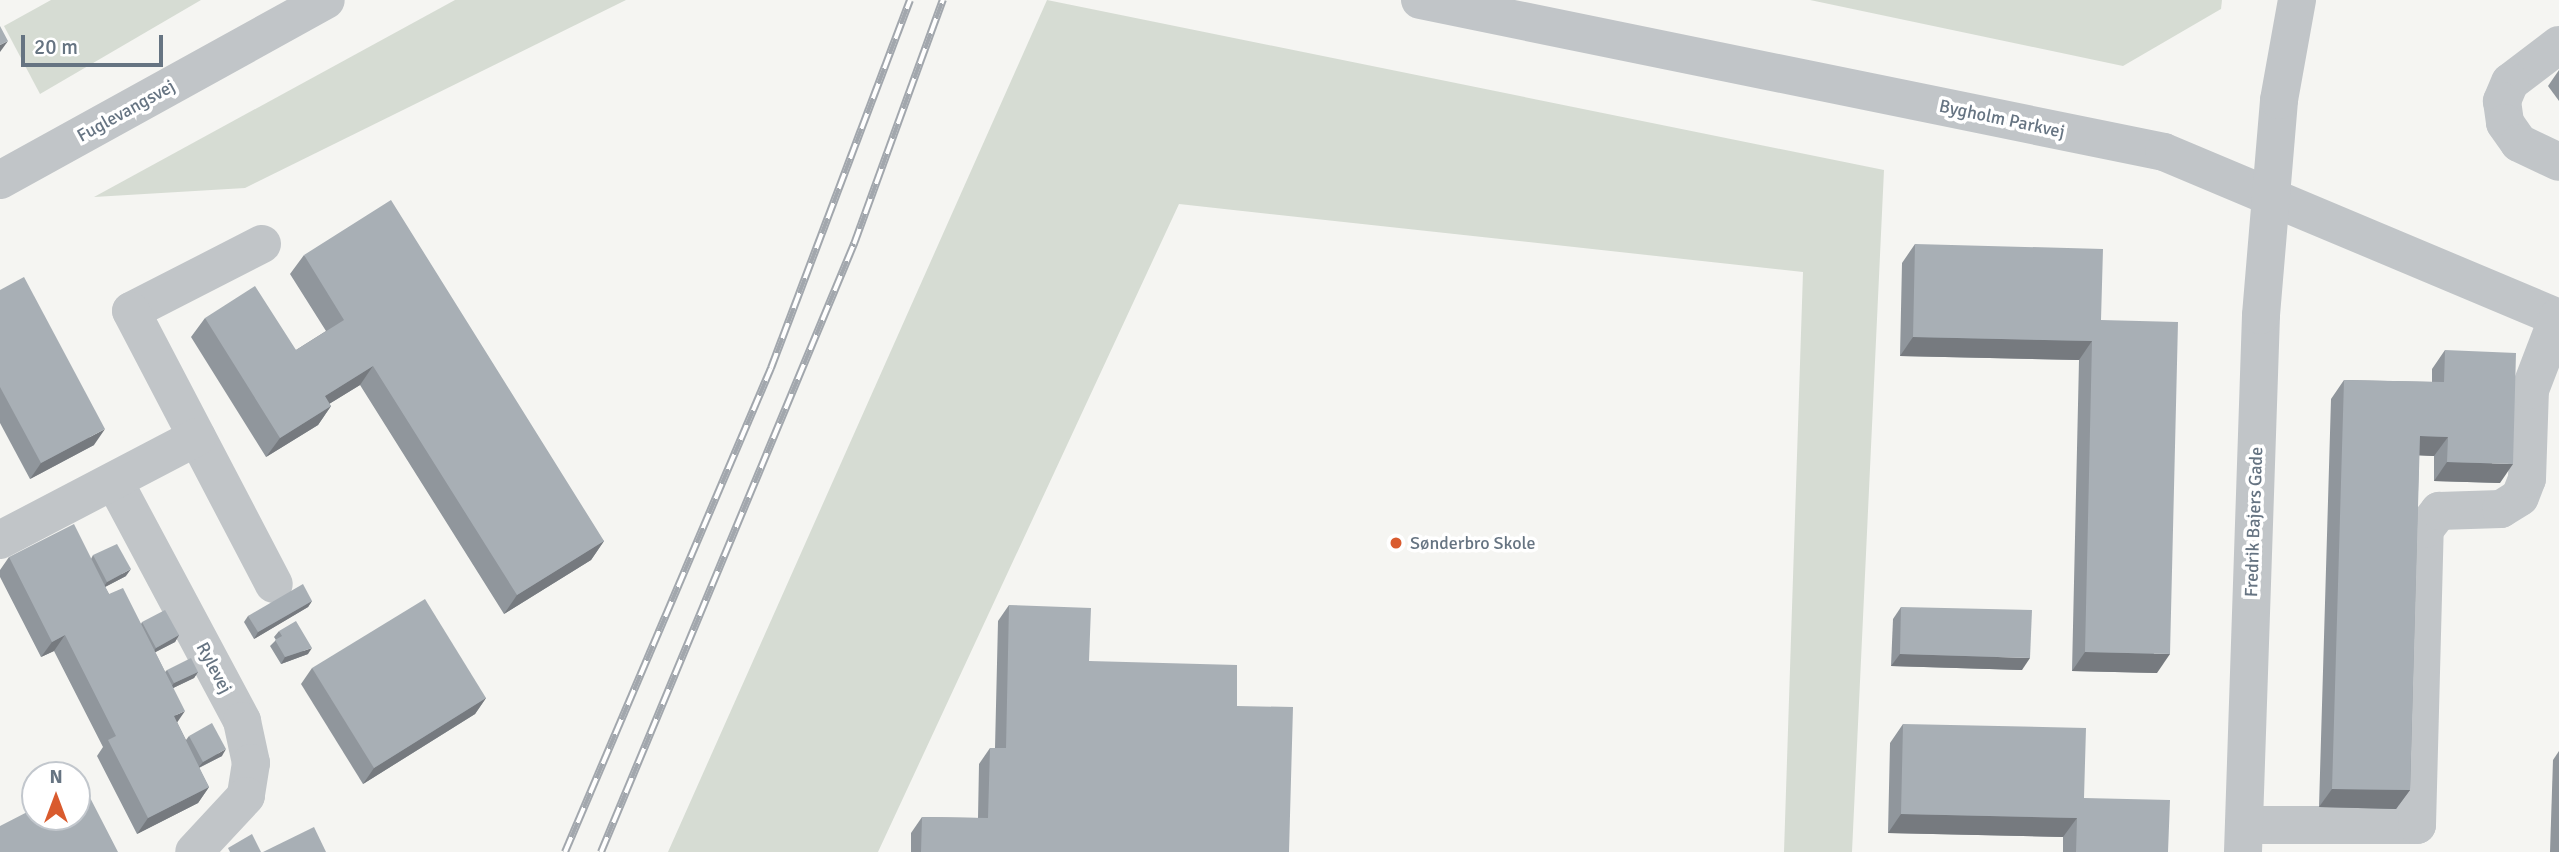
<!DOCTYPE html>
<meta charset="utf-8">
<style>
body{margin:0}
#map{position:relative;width:2559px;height:852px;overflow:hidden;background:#f5f5f2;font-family:Signika,sans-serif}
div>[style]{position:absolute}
.green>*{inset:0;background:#d6dcd3}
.minor>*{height:38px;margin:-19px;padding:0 19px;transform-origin:19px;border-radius:19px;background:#c1c5c8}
.rail>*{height:8px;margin-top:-4px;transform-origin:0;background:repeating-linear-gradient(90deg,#fff 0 16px,#a2a7ad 0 32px);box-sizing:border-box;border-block:2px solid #a2a7ad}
.wall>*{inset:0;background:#90969c}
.shaded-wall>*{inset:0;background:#767a7f}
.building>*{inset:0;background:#a8afb5}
.dots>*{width:19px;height:19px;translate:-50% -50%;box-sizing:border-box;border:4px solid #fff;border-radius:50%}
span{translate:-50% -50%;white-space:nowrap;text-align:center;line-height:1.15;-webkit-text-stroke:7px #fff;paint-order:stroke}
.street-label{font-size:18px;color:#667482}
.poi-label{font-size:18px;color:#667482}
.left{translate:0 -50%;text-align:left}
.north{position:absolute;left:21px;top:761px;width:70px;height:70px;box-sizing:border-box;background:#fff;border:2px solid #c2c7cd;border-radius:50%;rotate:0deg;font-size:19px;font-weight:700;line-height:28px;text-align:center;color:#667482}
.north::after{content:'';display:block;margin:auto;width:24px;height:32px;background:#d95b2e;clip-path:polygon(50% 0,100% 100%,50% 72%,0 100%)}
.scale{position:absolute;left:21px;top:35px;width:142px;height:32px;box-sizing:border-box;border:4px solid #667482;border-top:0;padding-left:9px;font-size:21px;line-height:24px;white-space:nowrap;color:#667482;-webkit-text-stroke:5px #fff;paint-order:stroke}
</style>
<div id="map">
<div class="green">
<i style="clip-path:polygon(51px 0,201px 0,40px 94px,4px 26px)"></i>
<i style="clip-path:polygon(455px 0,626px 0,245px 188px,94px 197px)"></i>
<i style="clip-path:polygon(1047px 0,1884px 170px,1852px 852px,1784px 852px,1803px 272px,1179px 204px,878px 852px,668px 852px)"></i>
<i style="clip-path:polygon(1810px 0,2222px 0,2221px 9px,2123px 66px)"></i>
</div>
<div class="minor">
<i style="left:1420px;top:0;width:759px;rotate:11.55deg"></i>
<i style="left:2164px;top:152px;width:428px;rotate:22.8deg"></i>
<i style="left:2559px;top:45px;width:61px;rotate:142.9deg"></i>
<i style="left:2510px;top:82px;width:21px;rotate:113deg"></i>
<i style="left:2502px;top:101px;width:22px;rotate:82deg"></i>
<i style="left:2505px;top:123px;width:24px;rotate:55deg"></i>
<i style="left:2519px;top:143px;width:44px;rotate:25.4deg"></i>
<i style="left:0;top:180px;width:372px;rotate:-28.9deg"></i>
<i style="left:262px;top:244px;width:147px;rotate:152.9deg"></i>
<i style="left:131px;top:311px;width:308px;rotate:62.4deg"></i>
<i style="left:114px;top:481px;width:272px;rotate:61.9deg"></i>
<i style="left:242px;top:721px;width:43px;rotate:77.9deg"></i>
<i style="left:251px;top:763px;width:33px;rotate:99deg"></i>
<i style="left:246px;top:796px;width:76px;rotate:132.9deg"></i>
<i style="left:0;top:540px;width:222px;rotate:-27.6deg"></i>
<i style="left:2244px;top:825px;width:173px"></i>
<i style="left:2417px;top:825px;width:296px;rotate:-88.5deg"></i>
<i style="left:2425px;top:529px;width:23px;rotate:-52deg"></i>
<i style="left:2439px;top:511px;width:62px;rotate:-1.8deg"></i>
<i style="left:2501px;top:509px;width:22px;rotate:-32deg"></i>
<i style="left:2520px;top:497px;width:19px;rotate:-69deg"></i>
<i style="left:2527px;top:479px;width:89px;rotate:-88.1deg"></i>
<i style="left:2530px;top:390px;width:78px;rotate:-69deg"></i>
<i style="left:2243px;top:852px;width:537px;rotate:-88.08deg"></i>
<i style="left:2261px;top:315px;width:216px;rotate:-85.2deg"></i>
<i style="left:2279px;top:100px;width:102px;rotate:-79.8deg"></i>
</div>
<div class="rail">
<i style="left:565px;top:852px;width:526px;rotate:-66.94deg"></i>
<i style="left:771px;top:368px;width:393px;rotate:-69.3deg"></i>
<i style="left:601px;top:852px;width:659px;rotate:-67.41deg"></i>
<i style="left:854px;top:244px;width:260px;rotate:-70deg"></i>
</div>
<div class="wall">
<i style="clip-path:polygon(2559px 70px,2559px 101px,2548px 86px)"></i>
<i style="clip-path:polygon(1915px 244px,2101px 320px,2157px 673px,2072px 671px,2079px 360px,1900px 356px,1902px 263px)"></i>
<i style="clip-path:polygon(304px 255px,604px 541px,591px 560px,504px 614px,360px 385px,329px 404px,331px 406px,318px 425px,266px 457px,191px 337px,205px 318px,296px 350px,326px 331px,290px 274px)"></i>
<i style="clip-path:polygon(0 290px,94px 445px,30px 479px,0 423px)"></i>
<i style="clip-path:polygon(2445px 350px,2500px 483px,2434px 481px,2434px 456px,2419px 455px,2410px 790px,2396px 809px,2319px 807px,2331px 399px,2344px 380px,2432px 382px,2432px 369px)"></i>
<i style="clip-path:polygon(93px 555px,126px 576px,105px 587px,109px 594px,141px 624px,142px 622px,179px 635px,175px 642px,155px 652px,165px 672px,167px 670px,198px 672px,194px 678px,173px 688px,177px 722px,186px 740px,189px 736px,222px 756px,199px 768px,209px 787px,198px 803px,137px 834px,97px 756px,103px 747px,54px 651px,41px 657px,0 577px,0 570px,9px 557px,91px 559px)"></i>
<i style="clip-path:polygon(312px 601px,308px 607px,254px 639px,244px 622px,248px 616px)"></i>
<i style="clip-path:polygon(1009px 605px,1089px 661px,1237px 706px,1289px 852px,911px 852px,911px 833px,922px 817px,978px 818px,979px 764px,990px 748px,995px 748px,998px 621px)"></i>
<i style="clip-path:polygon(1901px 607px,2022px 670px,1891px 666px,1893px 619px)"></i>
<i style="clip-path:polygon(279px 631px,308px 654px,281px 664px,270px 646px,276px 640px,274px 637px)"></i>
<i style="clip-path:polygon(312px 668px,486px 698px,475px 714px,363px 784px,301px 684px)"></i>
<i style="clip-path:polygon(1903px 724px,2084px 798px,2168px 852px,2063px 852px,2063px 837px,1888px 833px,1890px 743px)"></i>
<i style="clip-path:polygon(2559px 751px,2559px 852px,2550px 852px,2553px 760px)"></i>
<i style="clip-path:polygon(35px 776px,35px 791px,30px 782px)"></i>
</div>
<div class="shaded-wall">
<i style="clip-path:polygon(8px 41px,0 52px,0 45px)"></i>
<i style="clip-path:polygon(1913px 337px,2092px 341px,2079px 360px,1900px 356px)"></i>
<i style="clip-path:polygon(373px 366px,360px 385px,311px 415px,325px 396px)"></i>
<i style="clip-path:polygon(331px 406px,318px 425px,266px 457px,280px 438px)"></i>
<i style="clip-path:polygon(105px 429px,94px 445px,30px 479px,41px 463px)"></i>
<i style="clip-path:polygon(2420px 436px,2448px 437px,2434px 456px,2407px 455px)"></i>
<i style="clip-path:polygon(2447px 462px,2513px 464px,2500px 483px,2434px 481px)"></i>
<i style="clip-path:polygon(604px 541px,591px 560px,504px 614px,517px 595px)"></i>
<i style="clip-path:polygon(131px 569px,126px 576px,103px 588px,107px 582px)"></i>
<i style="clip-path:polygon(312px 601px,308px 607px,254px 639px,258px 632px)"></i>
<i style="clip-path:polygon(65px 635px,54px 651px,41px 657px,52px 642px)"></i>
<i style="clip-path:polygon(179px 635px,175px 642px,152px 654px,156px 648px)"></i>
<i style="clip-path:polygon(312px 648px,308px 654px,281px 664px,285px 657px)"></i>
<i style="clip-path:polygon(2085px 652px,2170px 654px,2157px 673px,2072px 671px)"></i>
<i style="clip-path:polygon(1900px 654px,2030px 658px,2022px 670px,1891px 666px)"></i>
<i style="clip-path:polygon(198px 672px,194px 678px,169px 690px,174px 683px)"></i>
<i style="clip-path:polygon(486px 698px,475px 714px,363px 784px,374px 768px)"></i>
<i style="clip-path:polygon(185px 711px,174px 727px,174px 716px)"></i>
<i style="clip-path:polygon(226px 749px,222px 756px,198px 768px,203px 762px)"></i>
<i style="clip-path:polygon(209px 787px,198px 803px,137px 834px,148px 818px)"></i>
<i style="clip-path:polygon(2332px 789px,2410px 790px,2396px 809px,2319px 807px)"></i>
<i style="clip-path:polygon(1901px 814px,2077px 818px,2063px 837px,1888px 833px)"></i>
</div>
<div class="building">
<i style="clip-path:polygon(0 26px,8px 41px,0 45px)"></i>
<i style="clip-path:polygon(391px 200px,604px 541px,517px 595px,373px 366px,325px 396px,331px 406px,280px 438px,205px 318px,255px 286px,296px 350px,344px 320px,304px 255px)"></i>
<i style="clip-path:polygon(1915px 244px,2103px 249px,2101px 320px,2178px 322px,2170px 654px,2085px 652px,2092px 341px,1913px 337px)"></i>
<i style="clip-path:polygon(24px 277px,105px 429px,41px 463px,0 387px,0 290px)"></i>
<i style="clip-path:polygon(2445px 350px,2516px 353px,2513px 464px,2447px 462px,2448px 437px,2420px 436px,2410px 790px,2332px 789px,2344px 380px,2444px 382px)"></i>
<i style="clip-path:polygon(74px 524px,109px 594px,123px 588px,185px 711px,174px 716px,209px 787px,148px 818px,108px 740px,116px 736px,65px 635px,52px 642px,9px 557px)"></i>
<i style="clip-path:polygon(117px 544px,131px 569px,107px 582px,93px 555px)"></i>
<i style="clip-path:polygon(303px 584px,312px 601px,258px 632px,248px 616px)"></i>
<i style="clip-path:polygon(425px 599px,486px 698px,374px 768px,312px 668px)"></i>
<i style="clip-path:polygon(1009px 605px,1091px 608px,1089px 661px,1237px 665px,1237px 706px,1293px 707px,1289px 852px,921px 852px,922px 817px,988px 818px,990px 748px,1006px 748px)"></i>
<i style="clip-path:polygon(1901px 607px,2032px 610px,2030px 658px,1900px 654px)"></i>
<i style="clip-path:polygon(165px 610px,179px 635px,156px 648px,142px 622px)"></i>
<i style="clip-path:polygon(296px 621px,312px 648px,285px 657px,275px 640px,282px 636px,279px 631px)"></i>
<i style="clip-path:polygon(191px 658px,198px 672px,174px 683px,167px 670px)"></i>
<i style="clip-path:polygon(212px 723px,226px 749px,203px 762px,189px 736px)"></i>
<i style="clip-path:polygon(1903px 724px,2086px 728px,2084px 798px,2170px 800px,2168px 852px,2076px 852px,2077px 818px,1901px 814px)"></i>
<i style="clip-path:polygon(47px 769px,50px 775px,36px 775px)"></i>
<i style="clip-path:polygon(83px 784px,118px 852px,0 852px,0 826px,35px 808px,35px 817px,77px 817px,77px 787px)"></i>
<i style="clip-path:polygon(314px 827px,326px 852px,263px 852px)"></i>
<i style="clip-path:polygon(252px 834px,261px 852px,230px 852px,228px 848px)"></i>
</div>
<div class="dots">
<i style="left:1396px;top:543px;background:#d95b2e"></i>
</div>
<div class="street-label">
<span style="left:126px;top:111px;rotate:-29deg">Fuglevangsvej</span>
<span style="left:2002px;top:119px;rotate:12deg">Bygholm Parkvej</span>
<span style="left:2254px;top:522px;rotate:-88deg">Fredrik Bajers Gade</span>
<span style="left:214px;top:668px;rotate:62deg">Rylevej</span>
</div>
<div class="poi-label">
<span class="left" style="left:1410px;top:543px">Sønderbro Skole</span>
</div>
<div class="north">N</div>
<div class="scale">20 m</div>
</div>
